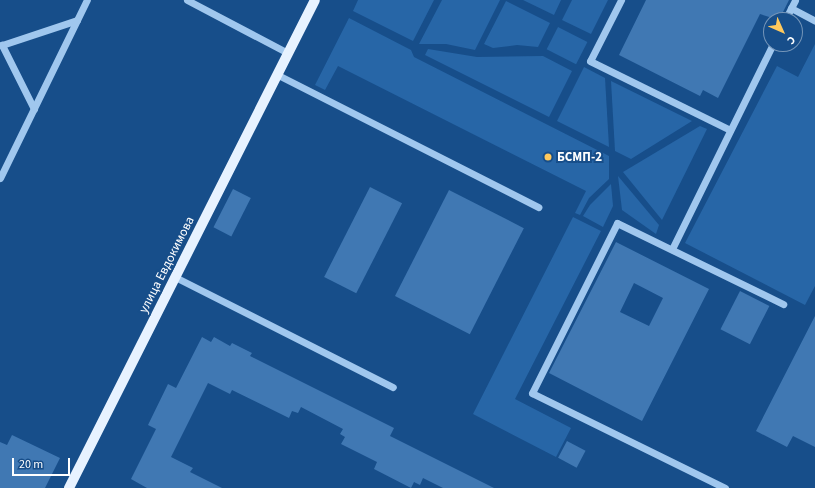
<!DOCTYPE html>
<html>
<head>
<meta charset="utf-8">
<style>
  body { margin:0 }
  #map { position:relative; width:815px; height:488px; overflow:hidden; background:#174e8a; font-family:"Source Sans 3",sans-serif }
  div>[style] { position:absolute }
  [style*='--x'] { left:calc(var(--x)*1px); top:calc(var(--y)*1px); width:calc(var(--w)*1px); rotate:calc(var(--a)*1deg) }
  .green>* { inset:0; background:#2766a7; transform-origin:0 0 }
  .building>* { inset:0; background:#4078b3; transform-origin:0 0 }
  .minor>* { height:7px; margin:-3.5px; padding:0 3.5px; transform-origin:3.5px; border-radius:3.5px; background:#a0c7ee }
  .major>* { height:10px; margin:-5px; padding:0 5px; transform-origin:5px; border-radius:5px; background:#e7f2ff }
  .dots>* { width:11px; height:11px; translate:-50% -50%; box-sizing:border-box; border:2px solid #174e8a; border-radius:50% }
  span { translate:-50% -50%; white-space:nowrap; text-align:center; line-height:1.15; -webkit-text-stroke:4px #174e8a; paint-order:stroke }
  .poi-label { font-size:13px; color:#fff; font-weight:700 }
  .left { translate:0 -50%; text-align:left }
  .street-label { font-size:13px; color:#fff }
  .north { position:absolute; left:763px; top:12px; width:40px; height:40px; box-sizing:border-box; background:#174e8a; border:1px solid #7495b9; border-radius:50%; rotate:135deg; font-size:11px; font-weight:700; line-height:16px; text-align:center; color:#fff }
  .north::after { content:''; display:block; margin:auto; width:14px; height:18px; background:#ffc95d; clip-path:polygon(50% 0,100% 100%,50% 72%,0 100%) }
  .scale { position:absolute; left:12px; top:458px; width:58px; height:18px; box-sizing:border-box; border:2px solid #fff; border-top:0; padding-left:5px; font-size:12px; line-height:14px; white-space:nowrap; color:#fff; -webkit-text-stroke:3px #174e8a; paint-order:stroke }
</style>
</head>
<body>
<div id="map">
  <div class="green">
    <div style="clip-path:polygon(358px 0,434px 0,413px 41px,353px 11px)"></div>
    <div style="clip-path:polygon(442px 0,500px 0,475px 50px,446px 44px,419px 44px)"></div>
    <div style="clip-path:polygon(523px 0,561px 0,554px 15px)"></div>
    <div style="clip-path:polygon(572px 0,608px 0,591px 34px,562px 20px)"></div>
    <div style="clip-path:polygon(506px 1px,550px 23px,538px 47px,517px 45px,493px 48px,484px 44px)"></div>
    <div style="clip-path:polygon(349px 18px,411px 50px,414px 57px,609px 156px,609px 179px,589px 198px,580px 215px,575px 213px,586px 191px,338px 66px,325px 90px,315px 85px)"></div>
    <div style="left:558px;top:27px;width:33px;height:25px;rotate:27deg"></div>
    <div style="clip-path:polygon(815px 44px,815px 286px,805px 305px,685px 243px,777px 66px,798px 77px)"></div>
    <div style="clip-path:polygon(428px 49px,477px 57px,543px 56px,572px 71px,549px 117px,425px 55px)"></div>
    <div style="clip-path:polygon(584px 67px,605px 78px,609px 147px,557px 121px)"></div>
    <div style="clip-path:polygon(611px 81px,692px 121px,631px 159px,615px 151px)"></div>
    <div style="clip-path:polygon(700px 126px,707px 129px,662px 220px,623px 172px)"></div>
    <div style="clip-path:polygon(618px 176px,659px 225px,656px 234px,622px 210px)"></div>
    <div style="clip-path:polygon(611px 184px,613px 206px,603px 227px,583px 216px,590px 205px)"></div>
    <div style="clip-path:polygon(573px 217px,601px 231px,515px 399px,571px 428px,556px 457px,473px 414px)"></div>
  </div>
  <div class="building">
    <div style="clip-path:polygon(646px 0,789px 0,779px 20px,760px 14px,718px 98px,703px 90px,700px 96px,619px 55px)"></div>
    <div style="left:370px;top:187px;width:36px;height:101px;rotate:27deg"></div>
    <div style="left:233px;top:189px;width:20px;height:43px;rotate:27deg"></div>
    <div style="left:449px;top:190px;width:84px;height:119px;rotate:27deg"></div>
    <div style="clip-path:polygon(evenodd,616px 242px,709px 289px,642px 421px,549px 373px,616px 242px,634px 283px,663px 298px,649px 326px,620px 312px,634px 283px)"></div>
    <div style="left:740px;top:291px;width:33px;height:43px;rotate:27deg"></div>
    <div style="clip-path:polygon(815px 316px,815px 447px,793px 436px,787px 447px,756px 431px)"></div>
    <div style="clip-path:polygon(202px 337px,211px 342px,214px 337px,230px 346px,232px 343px,252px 353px,250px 356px,394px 428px,390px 436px,494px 488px,443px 488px,423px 478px,420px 485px,414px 482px,411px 488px,374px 469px,377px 462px,341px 444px,345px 437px,340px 434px,343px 429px,301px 407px,298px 413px,292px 411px,289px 418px,232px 390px,230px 394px,208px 383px,171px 457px,193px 468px,190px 472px,222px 488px,147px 488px,131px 479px,156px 429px,148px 425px,168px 384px,176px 388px)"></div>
    <div style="clip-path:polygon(12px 435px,60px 458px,45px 488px,0 488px,0 442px,7px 445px)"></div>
    <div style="left:567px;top:441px;width:21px;height:19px;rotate:28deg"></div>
  </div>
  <div class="minor">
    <div style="--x:187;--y:0;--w:114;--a:27.7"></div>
    <div style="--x:621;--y:0;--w:68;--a:116.9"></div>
    <div style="--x:590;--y:61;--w:156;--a:26.2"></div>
    <div style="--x:791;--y:8;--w:27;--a:28"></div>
    <div style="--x:785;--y:20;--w:22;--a:-63"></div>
    <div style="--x:278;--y:75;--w:292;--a:26.9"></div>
    <div style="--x:34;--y:109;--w:72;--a:-116.6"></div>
    <div style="--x:2;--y:45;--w:79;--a:-18.4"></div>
    <div style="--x:0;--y:178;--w:198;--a:-64"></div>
    <div style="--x:672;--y:249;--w:229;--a:-63.8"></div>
    <div style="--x:175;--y:277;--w:244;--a:26.8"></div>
    <div style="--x:725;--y:488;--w:215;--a:-153.8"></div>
    <div style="--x:532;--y:393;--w:190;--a:-63.4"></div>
    <div style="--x:617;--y:223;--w:185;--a:26"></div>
  </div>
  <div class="major">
    <div style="--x:69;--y:488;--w:546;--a:-63.25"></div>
  </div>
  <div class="dots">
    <div style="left:548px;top:157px;background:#ffc95d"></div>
  </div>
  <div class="poi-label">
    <span class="left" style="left:557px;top:157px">БСМП-2</span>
  </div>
  <div class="street-label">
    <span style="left:167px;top:265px;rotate:-63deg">улица Евдокимова</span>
  </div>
  <div class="north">С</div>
  <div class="scale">20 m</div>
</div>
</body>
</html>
